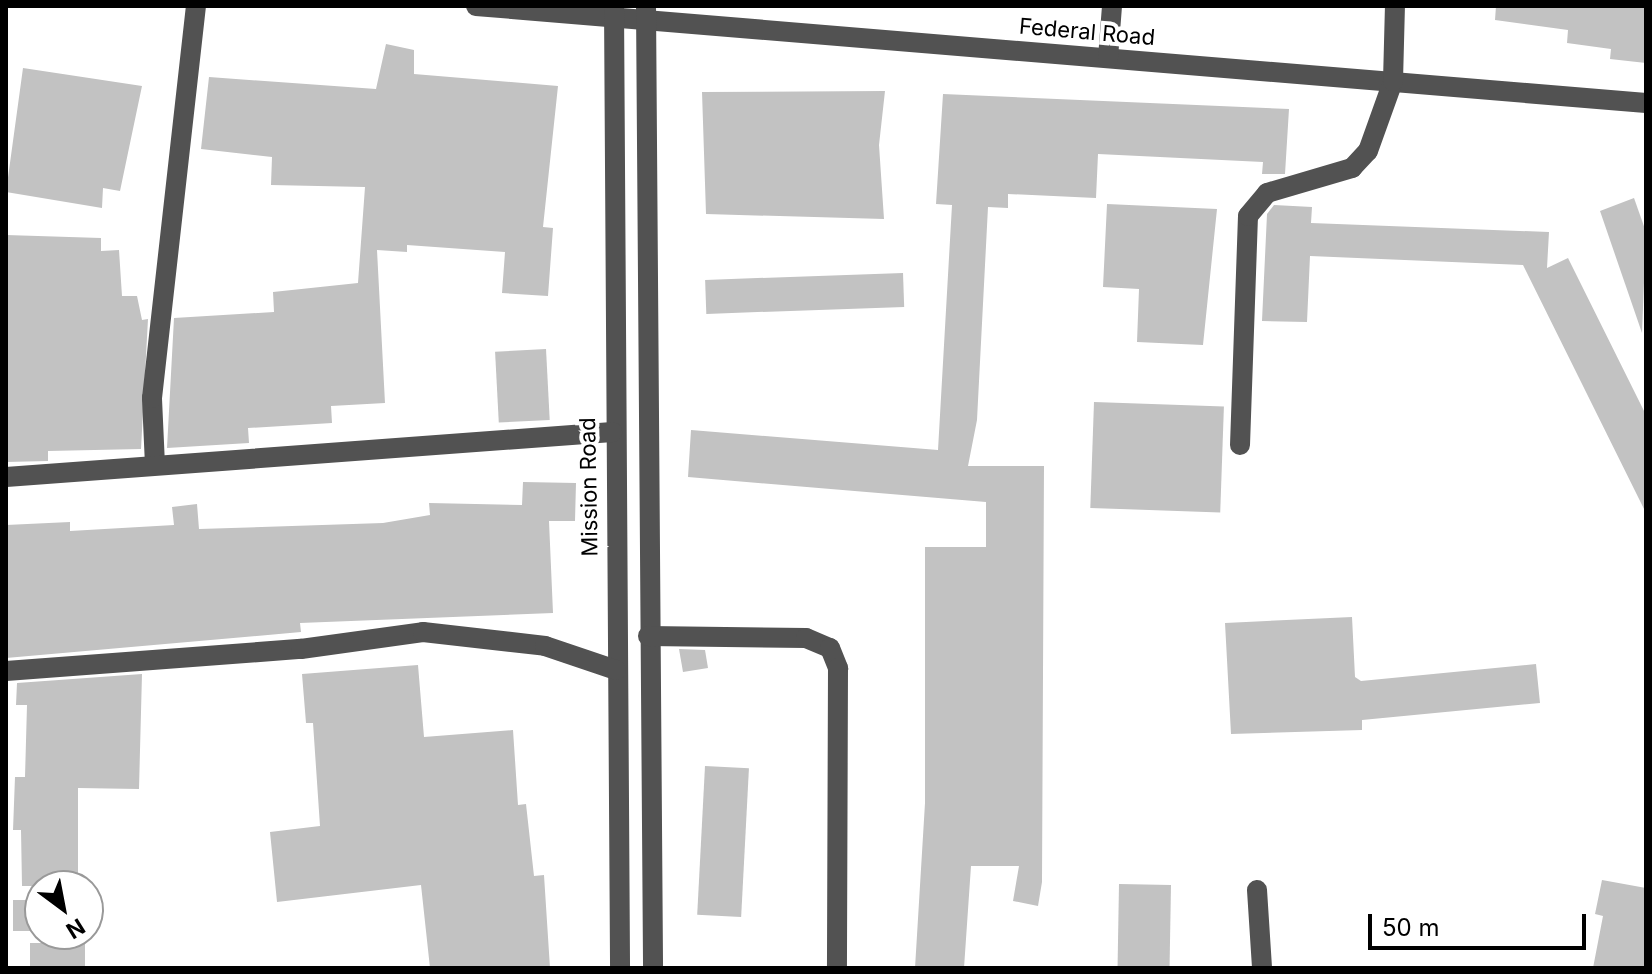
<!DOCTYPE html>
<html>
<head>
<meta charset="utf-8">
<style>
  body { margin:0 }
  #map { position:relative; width:1652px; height:974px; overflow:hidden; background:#fff; font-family:Inter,sans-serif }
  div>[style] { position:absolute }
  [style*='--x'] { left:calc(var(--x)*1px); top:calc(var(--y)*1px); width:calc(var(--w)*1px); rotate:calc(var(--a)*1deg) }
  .building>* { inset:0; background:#c2c2c2; transform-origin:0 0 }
  .minor>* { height:20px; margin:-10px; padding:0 10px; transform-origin:10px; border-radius:10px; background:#525252 }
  span { translate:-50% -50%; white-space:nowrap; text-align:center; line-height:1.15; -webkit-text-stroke:8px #fff; paint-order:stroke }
  .street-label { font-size:22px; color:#000 }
  .frame { position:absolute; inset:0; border:8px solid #000; pointer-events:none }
  .north { position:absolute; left:24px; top:870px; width:80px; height:80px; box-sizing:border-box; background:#fff; border:2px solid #999; border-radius:50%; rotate:148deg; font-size:22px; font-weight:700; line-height:32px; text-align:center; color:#000 }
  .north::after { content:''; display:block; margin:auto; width:28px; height:36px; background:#000; clip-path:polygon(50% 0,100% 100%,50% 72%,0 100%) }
  .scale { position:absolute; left:1368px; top:914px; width:218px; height:36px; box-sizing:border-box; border:4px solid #000; border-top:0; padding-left:10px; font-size:24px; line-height:28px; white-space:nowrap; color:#000; -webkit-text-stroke:6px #fff; paint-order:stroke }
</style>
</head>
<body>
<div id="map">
  <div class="building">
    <div style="clip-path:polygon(1496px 6px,1646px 6px,1646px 63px,1610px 59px,1611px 49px,1567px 43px,1568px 30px,1495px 20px)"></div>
    <div style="clip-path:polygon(386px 44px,414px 50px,414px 74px,558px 86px,543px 227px,553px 228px,548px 296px,502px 293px,505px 252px,407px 245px,407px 252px,377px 250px,385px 403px,331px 406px,332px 423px,248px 428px,249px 443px,167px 448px,174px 318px,274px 312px,273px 292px,358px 283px,365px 187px,271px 185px,272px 157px,201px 149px,209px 77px,376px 89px)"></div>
    <div style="clip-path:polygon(23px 68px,142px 86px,120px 191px,103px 188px,102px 208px,6px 192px)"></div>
    <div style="clip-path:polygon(885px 91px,879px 145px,884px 219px,706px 214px,702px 92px)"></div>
    <div style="clip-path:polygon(943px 94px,1289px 109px,1285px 174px,1262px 174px,1263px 162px,1098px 154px,1096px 198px,1008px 194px,1008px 208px,988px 207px,977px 420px,968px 466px,1044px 466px,1042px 882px,1038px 906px,1013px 901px,1019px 866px,971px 866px,964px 968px,915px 968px,925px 803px,925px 547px,986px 547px,986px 502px,688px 477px,691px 430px,938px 450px,952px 205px,936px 204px)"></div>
    <div style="clip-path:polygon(1634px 198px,1646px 232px,1642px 333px,1600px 211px)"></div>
    <div style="clip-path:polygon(1107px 204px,1217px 209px,1203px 345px,1137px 342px,1139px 289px,1103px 287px)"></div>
    <div style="clip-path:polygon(1274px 205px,1312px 207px,1311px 223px,1549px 232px,1547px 268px,1568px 258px,1646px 415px,1646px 513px,1523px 265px,1310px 256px,1307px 322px,1262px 321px,1267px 214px)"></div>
    <div style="clip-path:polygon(6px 235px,101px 238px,101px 251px,119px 250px,122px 296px,137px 296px,142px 320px,148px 319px,141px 449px,48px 451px,48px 461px,6px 462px)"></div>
    <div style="left:903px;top:273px;width:34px;height:198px;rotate:88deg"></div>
    <div style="left:546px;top:349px;width:71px;height:51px;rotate:87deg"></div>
    <div style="left:1094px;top:402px;width:130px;height:106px;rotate:2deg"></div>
    <div style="clip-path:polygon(523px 482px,576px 483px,575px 521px,549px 521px,553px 613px,300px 623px,301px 632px,6px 658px,6px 525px,70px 522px,70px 531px,174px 525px,172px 507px,197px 504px,199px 529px,383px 523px,430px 515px,429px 503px,522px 505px)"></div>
    <div style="clip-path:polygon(1352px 617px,1355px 677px,1361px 681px,1536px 664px,1540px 703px,1362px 720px,1362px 730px,1231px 734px,1225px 623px)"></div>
    <div style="clip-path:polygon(679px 649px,705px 650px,708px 668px,683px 672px)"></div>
    <div style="clip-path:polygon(418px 665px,424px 737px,513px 730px,518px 805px,526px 804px,534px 876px,544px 875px,550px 968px,430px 968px,421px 885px,277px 902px,270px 832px,320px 826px,313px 723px,306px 723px,302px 674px)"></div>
    <div style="clip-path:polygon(142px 674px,139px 789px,78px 788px,78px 886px,22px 886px,21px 830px,13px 830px,15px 777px,25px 777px,27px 705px,16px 705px,17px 683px)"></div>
    <div style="left:705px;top:766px;width:44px;height:149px;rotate:3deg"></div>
    <div style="clip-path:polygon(1602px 880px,1646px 888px,1646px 968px,1593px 968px,1603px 916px,1595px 914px)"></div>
    <div style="left:1119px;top:884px;width:52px;height:84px;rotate:1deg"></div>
    <div style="left:13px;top:900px;width:27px;height:31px"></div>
    <div style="left:85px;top:943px;width:25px;height:55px;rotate:90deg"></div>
  </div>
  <div class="minor">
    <div style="--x:476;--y:6;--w:1174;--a:4.74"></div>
    <div style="--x:614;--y:6;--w:962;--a:89.64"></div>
    <div style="--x:646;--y:6;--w:962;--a:89.58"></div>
    <div style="--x:1108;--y:58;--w:52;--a:-85.6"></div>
    <div style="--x:1240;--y:445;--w:229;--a:-88"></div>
    <div style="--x:1248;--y:216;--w:30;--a:-50"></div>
    <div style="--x:1267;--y:193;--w:89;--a:-16.4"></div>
    <div style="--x:1352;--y:168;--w:23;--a:-47"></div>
    <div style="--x:1368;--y:151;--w:74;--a:-70.3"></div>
    <div style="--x:1393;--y:81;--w:75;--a:-88.5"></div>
    <div style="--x:155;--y:465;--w:67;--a:-92.6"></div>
    <div style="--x:152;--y:398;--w:394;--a:-83.6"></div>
    <div style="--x:6;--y:477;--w:608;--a:-4.25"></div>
    <div style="--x:648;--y:636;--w:158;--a:0.7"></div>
    <div style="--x:806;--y:638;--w:26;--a:23"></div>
    <div style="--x:830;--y:648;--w:22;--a:68"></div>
    <div style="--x:838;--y:668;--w:300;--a:90.2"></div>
    <div style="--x:6;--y:671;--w:296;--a:-4.3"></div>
    <div style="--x:301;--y:649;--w:123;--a:-7.9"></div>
    <div style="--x:423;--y:632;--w:123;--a:6.5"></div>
    <div style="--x:545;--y:646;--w:75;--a:18.7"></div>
    <div style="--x:1257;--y:890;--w:78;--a:86.3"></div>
  </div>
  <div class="street-label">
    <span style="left:1087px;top:32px;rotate:5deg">Federal Road</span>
    <span style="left:589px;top:487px;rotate:-91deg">Mission Road</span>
  </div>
  <div class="frame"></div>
  <div class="north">N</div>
  <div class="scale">50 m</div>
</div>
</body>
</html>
